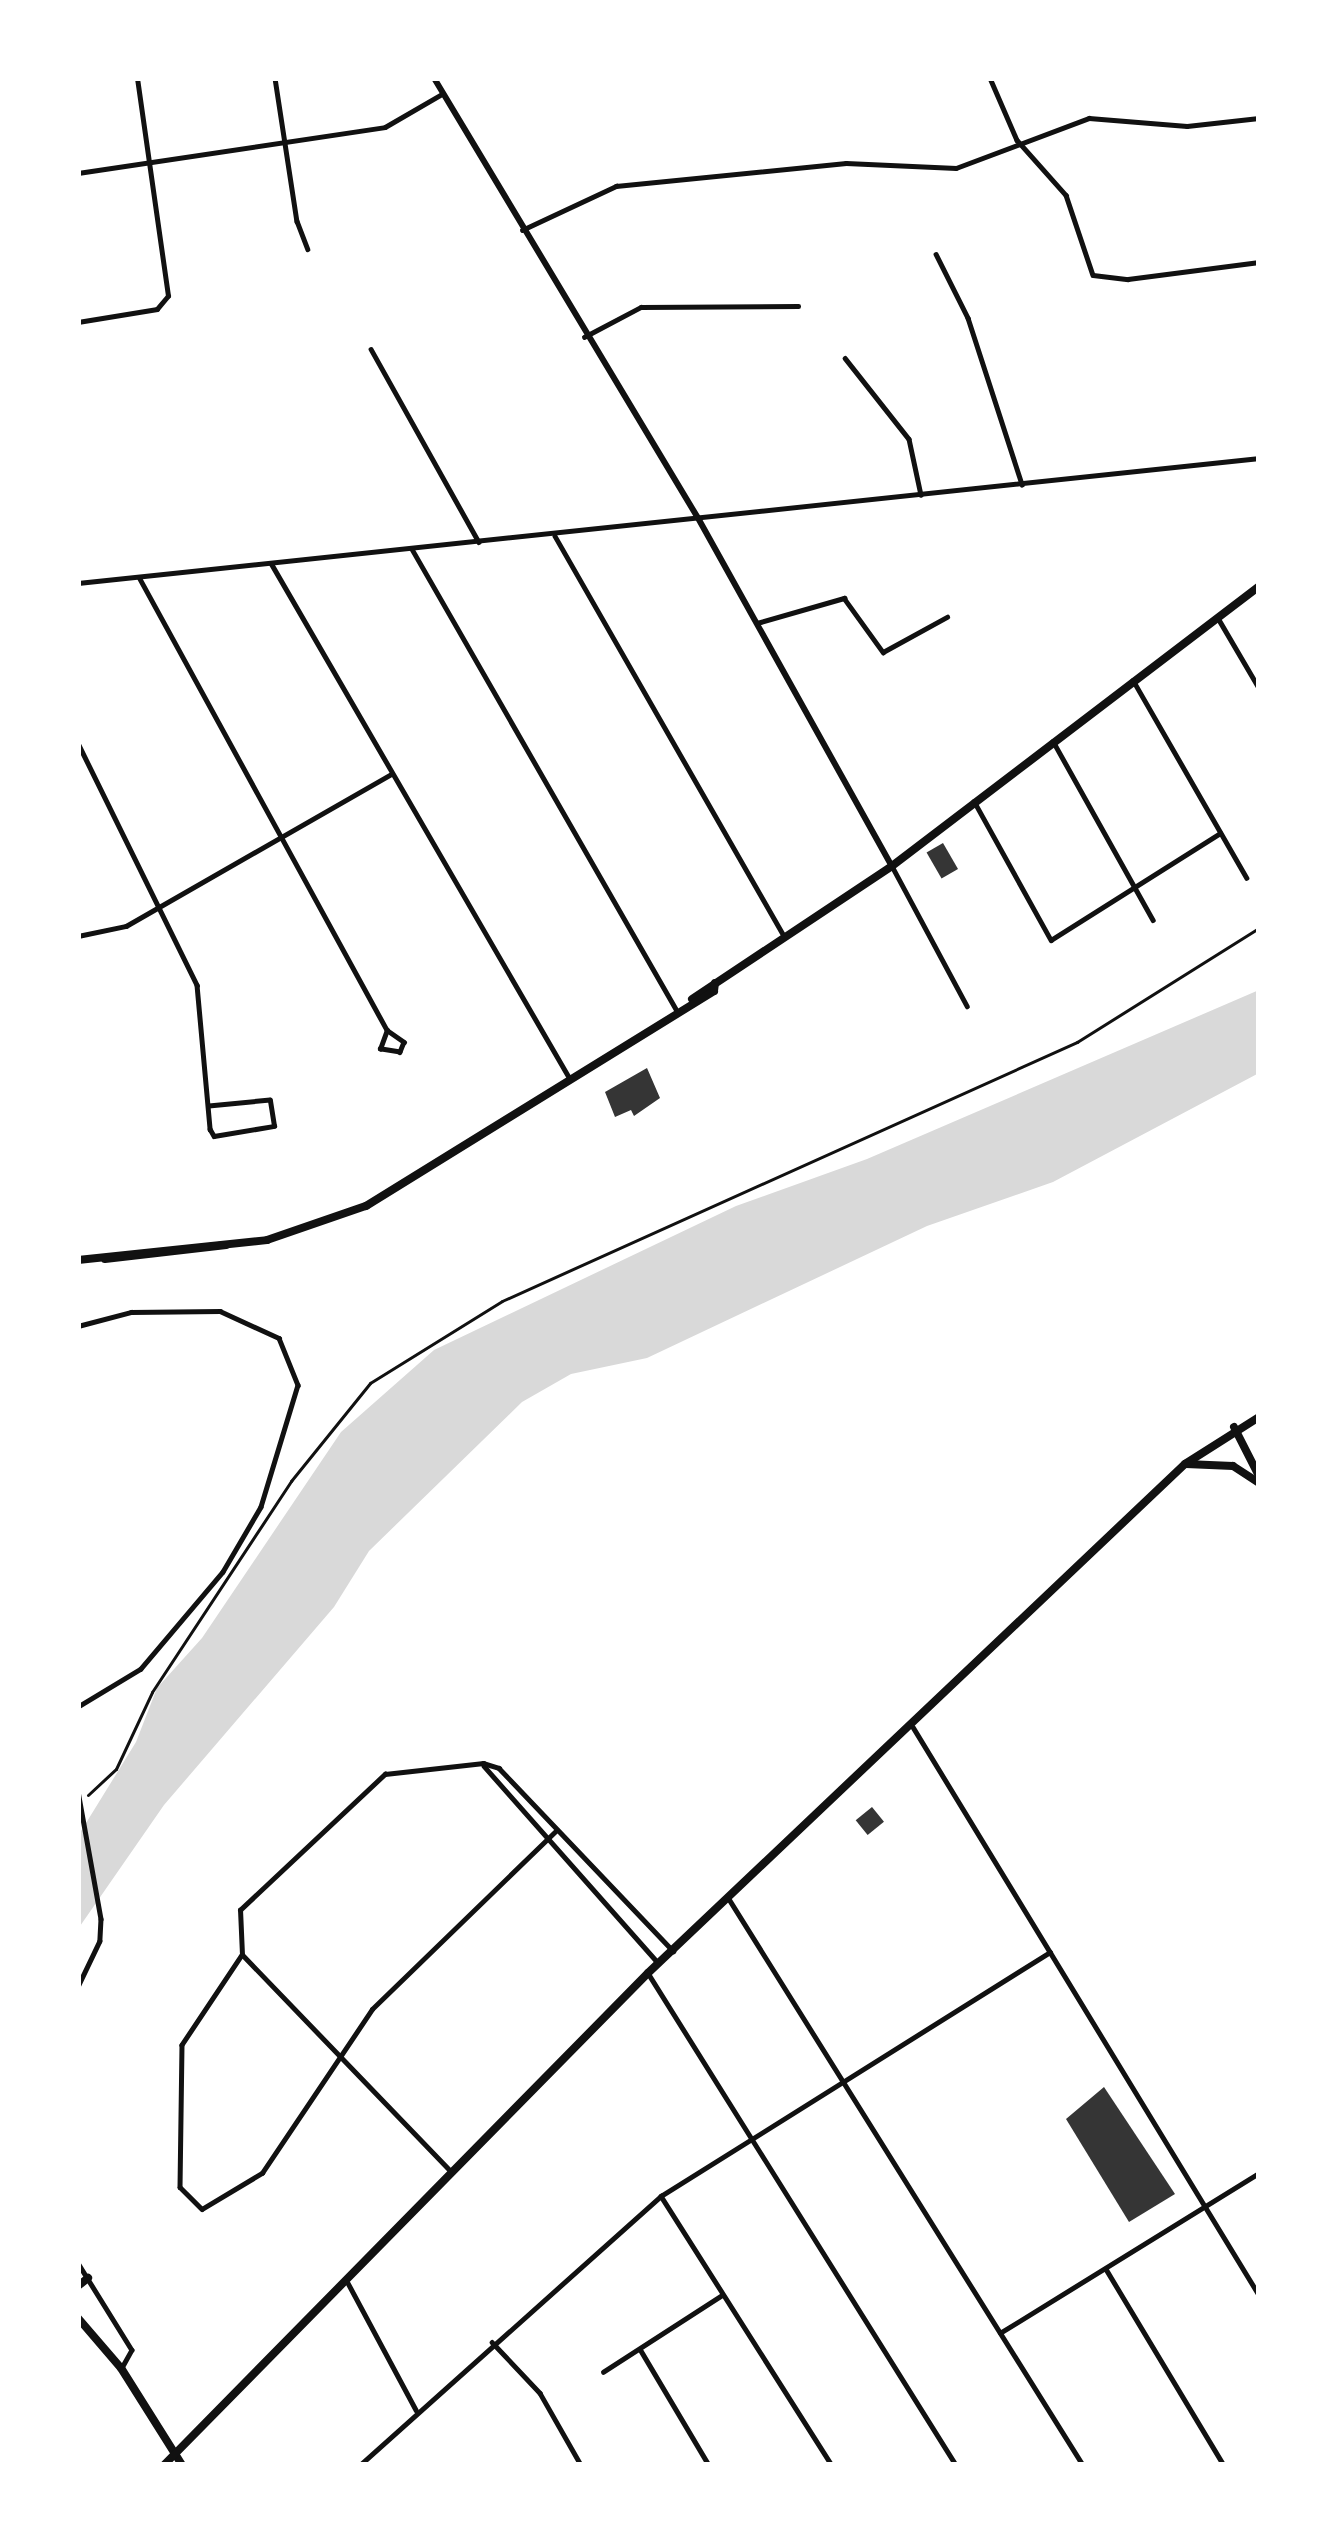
<!DOCTYPE html>
<html>
<head>
<meta charset="utf-8">
<style>
  body { margin:0 }
  #map { position:relative; width:1337px; height:2543px; overflow:hidden; background:#fff; font-family:Signika,sans-serif }
  div>[style] { position:absolute }
  [style*='--x'] { left:calc(var(--x)*1px); top:calc(var(--y)*1px); width:calc(var(--w)*1px); rotate:calc(var(--a)*1deg) }
  .water>* { inset:0; background:#d9d9d9 }
  .building>* { inset:0; background:#353535; transform-origin:0 0 }
  .path>* { height:3px; margin:-1.5px; padding:0 1.5px; transform-origin:1.5px; border-radius:1.5px; background:#111 }
  .minor>* { height:4.5px; margin:-2.25px; padding:0 2.25px; transform-origin:2.25px; border-radius:2.25px; background:#111 }
  .tertiary>* { height:6px; margin:-3px; padding:0 3px; transform-origin:3px; border-radius:3px; background:#111 }
  .secondary>* { height:8px; margin:-4px; padding:0 4px; transform-origin:4px; border-radius:4px; background:#111 }
  span { translate:-50% -50%; white-space:nowrap; text-align:center; line-height:1.15; -webkit-text-stroke:9px #fff; paint-order:stroke }
  .frame { position:absolute; inset:0; border:81px solid #fff; pointer-events:none }
</style>
</head>
<body>
<div id="map">
  <div class="water">
    <div style="clip-path:polygon(1259px 990px,1259px 1073px,1053px 1182px,927px 1226px,647px 1358px,571px 1374px,522px 1402px,369px 1551px,334px 1607px,164px 1805px,78px 1929px,78px 1836px,136px 1742px,157px 1688px,202px 1638px,341px 1432px,434px 1350px,736px 1206px,867px 1159px)"></div>
  </div>
  <div class="building">
    <div style="left:943px;top:843px;width:30px;height:19px;rotate:60deg"></div>
    <div style="clip-path:polygon(647px 1068px,660px 1098px,634px 1116px,631px 1110px,615px 1117px,605px 1092px)"></div>
    <div style="left:872px;top:1807px;width:19px;height:21px;rotate:51deg"></div>
    <div style="clip-path:polygon(1104px 2087px,1175px 2194px,1129px 2222px,1066px 2119px)"></div>
  </div>
  <div class="path">
    <div style="--x:88;--y:1795;--w:38;--a:-43"></div>
    <div style="--x:116;--y:1769;--w:85;--a:-64.9"></div>
    <div style="--x:152;--y:1692;--w:253;--a:-56.6"></div>
    <div style="--x:291;--y:1481;--w:126;--a:-51.1"></div>
    <div style="--x:370;--y:1383;--w:155;--a:-31.8"></div>
    <div style="--x:502;--y:1301;--w:631;--a:-24.25"></div>
    <div style="--x:1077;--y:1042;--w:215;--a:-32.1"></div>
  </div>
  <div class="minor">
    <div style="--x:275;--y:78;--w:145;--a:81.3"></div>
    <div style="--x:297;--y:221;--w:30;--a:69"></div>
    <div style="--x:990;--y:78;--w:68;--a:66.5"></div>
    <div style="--x:1017;--y:140;--w:74;--a:48.3"></div>
    <div style="--x:1066;--y:195;--w:84;--a:71.4"></div>
    <div style="--x:1093;--y:275;--w:35;--a:7"></div>
    <div style="--x:1128;--y:279;--w:132;--a:-7.4"></div>
    <div style="--x:78;--y:173;--w:310;--a:-8.5"></div>
    <div style="--x:385;--y:127;--w:66;--a:-30.1"></div>
    <div style="--x:522;--y:230;--w:104;--a:-25.1"></div>
    <div style="--x:616;--y:186;--w:231;--a:-5.7"></div>
    <div style="--x:846;--y:163;--w:110;--a:2.6"></div>
    <div style="--x:956;--y:168;--w:142;--a:-20.6"></div>
    <div style="--x:1089;--y:118;--w:98;--a:4.7"></div>
    <div style="--x:1187;--y:126;--w:72;--a:-6.3"></div>
    <div style="--x:936;--y:254;--w:72;--a:63.4"></div>
    <div style="--x:968;--y:318;--w:175;--a:72"></div>
    <div style="--x:78;--y:322;--w:80;--a:-9.3"></div>
    <div style="--x:157;--y:309;--w:17;--a:-50"></div>
    <div style="--x:168;--y:296;--w:220;--a:-98.1"></div>
    <div style="--x:584;--y:337;--w:64;--a:-27.8"></div>
    <div style="--x:641;--y:307;--w:157;--a:-0.4"></div>
    <div style="--x:371;--y:349;--w:221;--a:60.8"></div>
    <div style="--x:845;--y:358;--w:103;--a:51.7"></div>
    <div style="--x:909;--y:439;--w:57;--a:77.9"></div>
    <div style="--x:555;--y:536;--w:462;--a:60.2"></div>
    <div style="--x:412;--y:549;--w:530;--a:60.15"></div>
    <div style="--x:271;--y:563;--w:594;--a:59.9"></div>
    <div style="--x:139;--y:577;--w:516;--a:61.3"></div>
    <div style="--x:387;--y:1030;--w:21;--a:35"></div>
    <div style="--x:404;--y:1042;--w:11;--a:112"></div>
    <div style="--x:400;--y:1052;--w:20;--a:-171"></div>
    <div style="--x:380;--y:1049;--w:20;--a:-70"></div>
    <div style="--x:78;--y:583;--w:1188;--a:-6.04"></div>
    <div style="--x:1218;--y:618;--w:81;--a:59.6"></div>
    <div style="--x:757;--y:623;--w:91;--a:-16"></div>
    <div style="--x:844;--y:598;--w:67;--a:54.2"></div>
    <div style="--x:883;--y:652;--w:73;--a:-28.7"></div>
    <div style="--x:1133;--y:680;--w:228;--a:60.1"></div>
    <div style="--x:1053;--y:741;--w:205;--a:60.8"></div>
    <div style="--x:78;--y:743;--w:270;--a:63.8"></div>
    <div style="--x:197;--y:985;--w:145;--a:84.8"></div>
    <div style="--x:210;--y:1129;--w:8;--a:60"></div>
    <div style="--x:214;--y:1136;--w:61;--a:-9.5"></div>
    <div style="--x:274;--y:1126;--w:26;--a:-99"></div>
    <div style="--x:270;--y:1100;--w:61;--a:174.4"></div>
    <div style="--x:974;--y:801;--w:159;--a:61"></div>
    <div style="--x:1051;--y:940;--w:200;--a:-32.3"></div>
    <div style="--x:892;--y:866;--w:159;--a:61.8"></div>
    <div style="--x:78;--y:936;--w:49;--a:-11.8"></div>
    <div style="--x:126;--y:926;--w:304;--a:-29.8"></div>
    <div style="--x:78;--y:1326;--w:55;--a:-14.8"></div>
    <div style="--x:131;--y:1312;--w:89;--a:-0.6"></div>
    <div style="--x:220;--y:1311;--w:65;--a:24.6"></div>
    <div style="--x:279;--y:1338;--w:51;--a:68"></div>
    <div style="--x:298;--y:1385;--w:127;--a:106.9"></div>
    <div style="--x:261;--y:1507;--w:75;--a:120.3"></div>
    <div style="--x:223;--y:1572;--w:127;--a:130.2"></div>
    <div style="--x:141;--y:1669;--w:74;--a:148.9"></div>
    <div style="--x:913;--y:1727;--w:665;--a:58.65"></div>
    <div style="--x:484;--y:1766;--w:263;--a:48.5"></div>
    <div style="--x:78;--y:1791;--w:130;--a:79.8"></div>
    <div style="--x:101;--y:1919;--w:22;--a:93"></div>
    <div style="--x:100;--y:1941;--w:51;--a:115.6"></div>
    <div style="--x:729;--y:1899;--w:668;--a:57.98"></div>
    <div style="--x:242;--y:1955;--w:108;--a:123.7"></div>
    <div style="--x:182;--y:2045;--w:142;--a:90.8"></div>
    <div style="--x:180;--y:2187;--w:31;--a:45"></div>
    <div style="--x:202;--y:2209;--w:70;--a:-31"></div>
    <div style="--x:262;--y:2173;--w:197;--a:-56.1"></div>
    <div style="--x:372;--y:2009;--w:257;--a:-44.1"></div>
    <div style="--x:648;--y:1973;--w:580;--a:57.95"></div>
    <div style="--x:449;--y:2170;--w:298;--a:-133.9"></div>
    <div style="--x:242;--y:1955;--w:45;--a:-92.5"></div>
    <div style="--x:240;--y:1910;--w:199;--a:-43.2"></div>
    <div style="--x:385;--y:1774;--w:99;--a:-6.4"></div>
    <div style="--x:483;--y:1763;--w:17;--a:17"></div>
    <div style="--x:499;--y:1768;--w:253;--a:46.4"></div>
    <div style="--x:661;--y:2196;--w:319;--a:57.6"></div>
    <div style="--x:78;--y:2263;--w:102;--a:58.2"></div>
    <div style="--x:132;--y:2350;--w:18;--a:119"></div>
    <div style="--x:1106;--y:2269;--w:229;--a:59"></div>
    <div style="--x:348;--y:2283;--w:144;--a:61.8"></div>
    <div style="--x:1000;--y:2333;--w:304;--a:-31.7"></div>
    <div style="--x:492;--y:2342;--w:70;--a:46.7"></div>
    <div style="--x:540;--y:2393;--w:83;--a:60.3"></div>
    <div style="--x:640;--y:2349;--w:135;--a:59.3"></div>
    <div style="--x:603;--y:2372;--w:142;--a:-32.9"></div>
    <div style="--x:360;--y:2465;--w:404;--a:-41.8"></div>
    <div style="--x:661;--y:2196;--w:459;--a:-32.1"></div>
  </div>
  <div class="tertiary">
    <div style="--x:434;--y:78;--w:513;--a:59.04"></div>
    <div style="--x:698;--y:518;--w:398;--a:60.9"></div>
  </div>
  <div class="secondary">
    <div style="--x:692;--y:999;--w:240;--a:-33.6"></div>
    <div style="--x:892;--y:866;--w:462;--a:-37.3"></div>
    <div style="--x:105;--y:1259;--w:122;--a:-6.6"></div>
    <div style="--x:78;--y:1260;--w:190;--a:-6"></div>
    <div style="--x:267;--y:1240;--w:105;--a:-19"></div>
    <div style="--x:366;--y:1206;--w:409;--a:-31.7"></div>
    <div style="--x:714;--y:991;--w:8;--a:-83"></div>
    <div style="--x:1234;--y:1427;--w:55;--a:63"></div>
    <div style="--x:1186;--y:1464;--w:47;--a:2.4"></div>
    <div style="--x:1233;--y:1466;--w:31;--a:33"></div>
    <div style="--x:78;--y:2286;--w:13;--a:-39"></div>
    <div style="--x:78;--y:2318;--w:66;--a:49.3"></div>
    <div style="--x:121;--y:2368;--w:115;--a:57.8"></div>
    <div style="--x:164;--y:2465;--w:690;--a:-45.47"></div>
    <div style="--x:648;--y:1973;--w:740;--a:-43.47"></div>
    <div style="--x:1185;--y:1464;--w:88;--a:-32.4"></div>
  </div>
  <div class="frame"></div>
</div>
</body>
</html>
